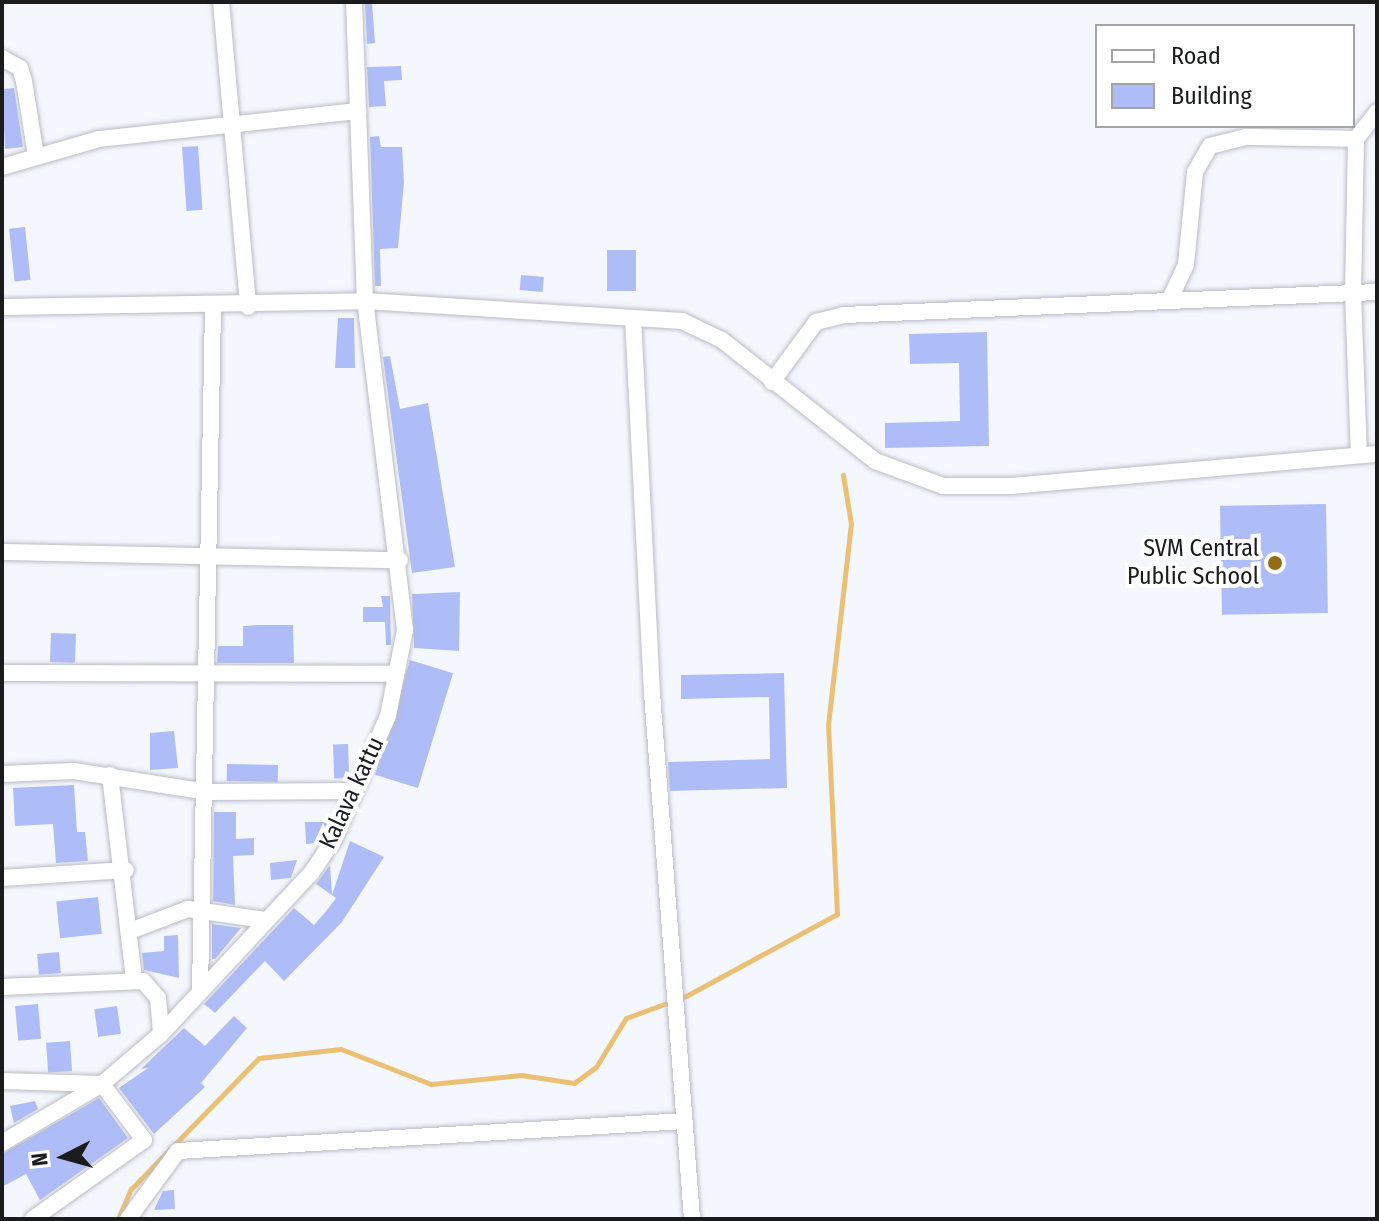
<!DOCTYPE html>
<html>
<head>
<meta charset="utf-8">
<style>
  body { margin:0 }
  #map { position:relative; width:1379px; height:1221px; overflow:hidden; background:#f5f7ff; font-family:"Fira Sans Condensed",sans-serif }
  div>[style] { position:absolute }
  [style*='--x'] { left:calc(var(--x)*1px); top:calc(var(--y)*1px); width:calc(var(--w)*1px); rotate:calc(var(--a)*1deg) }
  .stream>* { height:5px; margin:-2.5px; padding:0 2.5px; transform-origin:2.5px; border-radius:2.5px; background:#ebc074 }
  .building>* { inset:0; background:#aebdf8; transform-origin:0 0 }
  .roads { filter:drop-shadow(0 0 2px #b9bcc3) drop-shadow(0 0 2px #b9bcc3) }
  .street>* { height:16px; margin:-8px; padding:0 8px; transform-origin:8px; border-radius:8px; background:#fff }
  .dots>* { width:22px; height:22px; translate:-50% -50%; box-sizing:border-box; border:4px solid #fff; border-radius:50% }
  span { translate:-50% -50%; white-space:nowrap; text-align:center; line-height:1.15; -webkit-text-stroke:8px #fff; paint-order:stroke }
  .poi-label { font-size:24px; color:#1a1b1d }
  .right { translate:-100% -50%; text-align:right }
  .street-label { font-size:24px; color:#1a1b1d }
  .frame { position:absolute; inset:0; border:4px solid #1a1b1d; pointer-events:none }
  .legend { position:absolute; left:1095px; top:24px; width:260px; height:104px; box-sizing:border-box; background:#fff; border:2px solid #a3a4a5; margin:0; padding:10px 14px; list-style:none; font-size:24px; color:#1a1b1d }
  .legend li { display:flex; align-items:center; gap:16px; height:40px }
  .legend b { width:40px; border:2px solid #a3a4a5 }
  .north { position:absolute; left:24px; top:1117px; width:80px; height:80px; -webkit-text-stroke:6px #fff; paint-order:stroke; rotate:264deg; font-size:22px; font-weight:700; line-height:32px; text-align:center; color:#1a1b1d }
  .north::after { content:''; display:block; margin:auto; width:28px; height:36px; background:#1a1b1d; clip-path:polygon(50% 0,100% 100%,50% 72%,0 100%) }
</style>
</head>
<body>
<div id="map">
  <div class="stream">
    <div style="--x:118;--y:1219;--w:33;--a:-67"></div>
    <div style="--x:131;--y:1189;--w:183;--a:-45.7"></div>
    <div style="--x:259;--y:1058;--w:82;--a:-6.3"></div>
    <div style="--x:341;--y:1049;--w:97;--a:21.3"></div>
    <div style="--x:431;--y:1084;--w:90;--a:-5.7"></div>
    <div style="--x:521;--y:1075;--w:54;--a:8.6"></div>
    <div style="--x:574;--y:1083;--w:27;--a:-36"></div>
    <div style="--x:596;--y:1067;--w:57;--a:-58.5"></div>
    <div style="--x:626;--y:1018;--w:64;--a:-20.1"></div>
    <div style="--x:686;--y:996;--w:172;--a:-28.5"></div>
    <div style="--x:837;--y:914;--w:189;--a:-92.7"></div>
    <div style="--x:828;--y:725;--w:202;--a:-83.5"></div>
    <div style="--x:851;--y:524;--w:50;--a:-99.3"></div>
  </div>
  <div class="building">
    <div style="clip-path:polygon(365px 2px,372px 2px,375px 43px,367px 44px)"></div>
    <div style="clip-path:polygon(401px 66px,402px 80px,384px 81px,386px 106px,369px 107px,367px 67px)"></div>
    <div style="clip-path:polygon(14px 88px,23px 147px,5px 149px,2px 89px)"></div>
    <div style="clip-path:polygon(379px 136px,381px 147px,402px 147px,404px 182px,398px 248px,380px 249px,381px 286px,375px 286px,370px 137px)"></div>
    <div style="left:198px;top:146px;width:64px;height:16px;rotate:86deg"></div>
    <div style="left:25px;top:227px;width:53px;height:16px;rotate:84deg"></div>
    <div style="left:607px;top:250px;width:29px;height:41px"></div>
    <div style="left:521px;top:275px;width:23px;height:15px;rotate:5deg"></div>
    <div style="clip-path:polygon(338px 318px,354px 318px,355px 368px,335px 368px)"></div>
    <div style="clip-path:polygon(987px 332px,989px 446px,885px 448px,885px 423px,960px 421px,959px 363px,910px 364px,909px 334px)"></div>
    <div style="clip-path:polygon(390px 356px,400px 409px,428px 403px,455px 567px,412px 573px,383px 357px)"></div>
    <div style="left:1326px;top:504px;width:109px;height:106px;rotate:89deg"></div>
    <div style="clip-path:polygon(460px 592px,459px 651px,414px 648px,412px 594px)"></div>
    <div style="clip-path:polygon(381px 596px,390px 596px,391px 645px,386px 645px,385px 622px,363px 622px,363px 607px,383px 607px)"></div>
    <div style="clip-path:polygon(258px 625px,293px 625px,294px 663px,217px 663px,218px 646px,243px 646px,243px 626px)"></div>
    <div style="left:51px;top:633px;width:25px;height:29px;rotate:2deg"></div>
    <div style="left:410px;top:660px;width:45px;height:120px;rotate:17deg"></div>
    <div style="clip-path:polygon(784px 673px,787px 788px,670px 791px,668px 762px,770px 759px,769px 697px,681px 699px,681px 675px)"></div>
    <div style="clip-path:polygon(174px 731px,178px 768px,150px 770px,150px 733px)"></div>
    <div style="left:348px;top:744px;width:34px;height:15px;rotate:88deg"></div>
    <div style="left:227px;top:764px;width:51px;height:17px;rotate:1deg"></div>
    <div style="clip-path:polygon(74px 785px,77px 832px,85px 832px,88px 861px,56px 863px,53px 824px,15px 826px,13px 788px)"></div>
    <div style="clip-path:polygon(214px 812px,236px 812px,236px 839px,254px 838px,254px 855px,233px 856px,235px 905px,213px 901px)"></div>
    <div style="clip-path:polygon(305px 822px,328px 822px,318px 843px,306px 844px)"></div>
    <div style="clip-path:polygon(350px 841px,384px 857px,342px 922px,284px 981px,265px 961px,215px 1013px,204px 1004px,294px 908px,314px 925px,327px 910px,336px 898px,316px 884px,330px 865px,332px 895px)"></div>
    <div style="clip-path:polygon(297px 860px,291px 878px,271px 880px,270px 863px)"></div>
    <div style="left:98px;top:897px;width:37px;height:42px;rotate:84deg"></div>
    <div style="clip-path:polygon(212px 924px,241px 928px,215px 959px,212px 959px)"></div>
    <div style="clip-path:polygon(178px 935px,179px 978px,144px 970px,142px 953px,164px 951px,164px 936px)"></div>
    <div style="left:59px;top:952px;width:21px;height:22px;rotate:85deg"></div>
    <div style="left:38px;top:1004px;width:35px;height:23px;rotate:85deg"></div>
    <div style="left:117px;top:1006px;width:28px;height:23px;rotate:82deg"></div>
    <div style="clip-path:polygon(234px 1016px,247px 1028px,201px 1083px,205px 1087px,154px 1134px,119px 1088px,148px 1068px,141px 1069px,184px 1028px,205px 1046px)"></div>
    <div style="left:70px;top:1041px;width:30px;height:24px;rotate:86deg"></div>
    <div style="clip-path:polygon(99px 1098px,128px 1138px,40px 1200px,26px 1174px,2px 1187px,2px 1154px)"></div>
    <div style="clip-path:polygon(35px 1101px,38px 1109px,14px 1123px,10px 1106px)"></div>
    <div style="clip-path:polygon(174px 1190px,175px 1209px,154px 1210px,163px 1191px)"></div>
  </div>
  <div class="roads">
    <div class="street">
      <div style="--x:221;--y:2;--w:306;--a:84.9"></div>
      <div style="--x:2;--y:58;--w:21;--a:29"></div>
      <div style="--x:20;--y:68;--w:14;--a:73"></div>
      <div style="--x:24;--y:81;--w:76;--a:80.9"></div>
      <div style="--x:1356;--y:139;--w:34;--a:-52"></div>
      <div style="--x:2;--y:167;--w:101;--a:-16.1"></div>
      <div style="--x:99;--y:139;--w:261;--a:-6.2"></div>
      <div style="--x:1170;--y:299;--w:38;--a:-65"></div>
      <div style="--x:1186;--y:264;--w:92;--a:-84.4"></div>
      <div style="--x:1195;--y:172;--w:30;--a:-60"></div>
      <div style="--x:1210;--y:146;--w:37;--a:-14"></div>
      <div style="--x:1246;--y:137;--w:110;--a:1"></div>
      <div style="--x:1356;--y:139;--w:154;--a:91.1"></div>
      <div style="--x:1353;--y:293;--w:162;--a:87.9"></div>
      <div style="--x:2;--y:307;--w:363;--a:-0.9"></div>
      <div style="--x:365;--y:301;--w:318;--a:3.6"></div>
      <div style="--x:682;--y:321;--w:44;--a:25.4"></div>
      <div style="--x:722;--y:340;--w:195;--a:38.3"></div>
      <div style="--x:875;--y:461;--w:72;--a:20.2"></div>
      <div style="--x:943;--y:486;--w:68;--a:0"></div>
      <div style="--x:1011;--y:486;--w:367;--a:-5"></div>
      <div style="--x:633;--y:318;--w:375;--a:87.1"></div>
      <div style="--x:652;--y:693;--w:528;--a:85.65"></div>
      <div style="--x:772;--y:382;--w:74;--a:-53.7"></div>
      <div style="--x:816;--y:322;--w:29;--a:-14"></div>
      <div style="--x:844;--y:315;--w:533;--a:-2.47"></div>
      <div style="--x:2;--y:552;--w:398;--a:1.2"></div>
      <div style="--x:2;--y:673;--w:394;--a:0.1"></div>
      <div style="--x:2;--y:774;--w:72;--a:-2.4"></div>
      <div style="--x:74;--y:771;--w:136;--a:8.9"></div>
      <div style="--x:208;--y:792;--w:147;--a:-0.4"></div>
      <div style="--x:110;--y:775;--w:204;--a:83.3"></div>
      <div style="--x:2;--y:878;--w:124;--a:-3.7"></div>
      <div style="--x:130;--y:931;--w:62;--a:-20.8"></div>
      <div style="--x:188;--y:909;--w:78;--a:8.1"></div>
      <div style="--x:2;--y:987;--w:141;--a:-2.4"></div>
      <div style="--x:143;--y:981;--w:23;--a:49"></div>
      <div style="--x:158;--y:998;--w:36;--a:85"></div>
      <div style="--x:200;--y:991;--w:683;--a:-88.91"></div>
      <div style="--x:2;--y:1081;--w:100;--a:1.7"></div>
      <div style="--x:102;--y:1084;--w:70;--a:53.1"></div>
      <div style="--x:144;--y:1140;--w:136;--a:144.6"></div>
      <div style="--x:2;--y:1143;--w:116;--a:-30.5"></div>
      <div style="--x:102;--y:1084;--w:77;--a:-40.3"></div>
      <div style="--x:161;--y:1034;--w:221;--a:-47"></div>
      <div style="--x:312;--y:872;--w:40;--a:-56"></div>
      <div style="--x:334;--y:839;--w:134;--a:-66.3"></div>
      <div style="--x:388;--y:716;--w:88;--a:-78.8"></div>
      <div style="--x:405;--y:630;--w:331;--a:-96.9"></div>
      <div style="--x:365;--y:301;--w:299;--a:-92.1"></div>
      <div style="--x:128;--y:1219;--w:84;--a:-53.7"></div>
      <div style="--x:178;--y:1151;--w:507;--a:-3.39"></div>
    </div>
  </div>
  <div class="dots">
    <div style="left:1275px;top:563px;background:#946c16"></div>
  </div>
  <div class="poi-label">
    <span class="right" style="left:1259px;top:563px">SVM Central<br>Public School</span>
  </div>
  <div class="street-label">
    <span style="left:352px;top:793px;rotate:-65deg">Kalava kattu</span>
  </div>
  <div class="frame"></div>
  <ul class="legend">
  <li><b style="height:10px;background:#fff"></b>Road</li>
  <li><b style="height:22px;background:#aebdf8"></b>Building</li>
  </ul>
  <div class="north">N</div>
</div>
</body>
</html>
